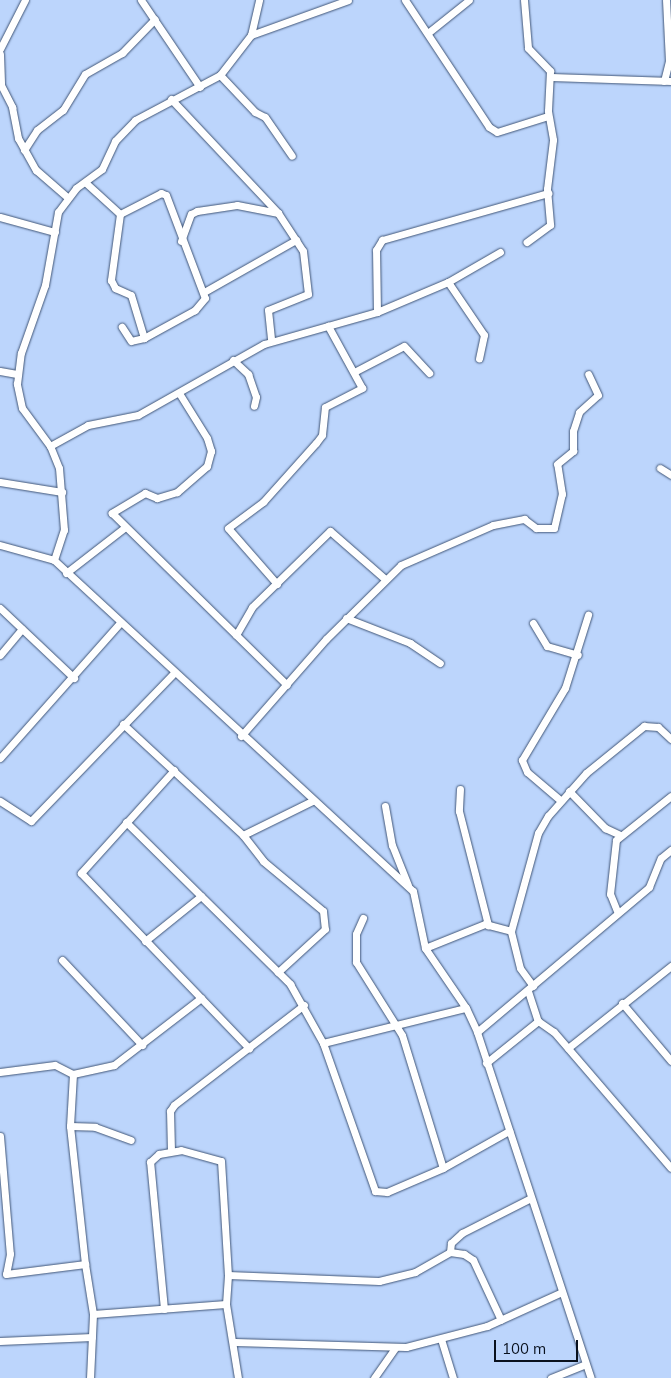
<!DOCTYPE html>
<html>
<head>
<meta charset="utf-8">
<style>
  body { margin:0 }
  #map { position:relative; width:671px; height:1378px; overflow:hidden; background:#bcd5fc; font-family:Mulish,sans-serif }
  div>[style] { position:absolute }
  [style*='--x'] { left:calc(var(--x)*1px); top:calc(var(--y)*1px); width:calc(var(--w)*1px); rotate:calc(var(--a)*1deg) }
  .roads { filter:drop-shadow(0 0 1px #415677) drop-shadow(0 0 1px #415677) }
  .minor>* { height:7px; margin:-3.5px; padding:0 3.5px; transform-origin:3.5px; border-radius:3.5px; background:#fff }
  span { translate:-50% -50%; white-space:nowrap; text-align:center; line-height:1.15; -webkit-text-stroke:4px #bcd5fc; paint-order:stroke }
  .scale { position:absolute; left:494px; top:1340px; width:84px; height:22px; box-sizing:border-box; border:2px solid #09111e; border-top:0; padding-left:6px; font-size:15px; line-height:18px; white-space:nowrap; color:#09111e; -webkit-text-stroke:4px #bcd5fc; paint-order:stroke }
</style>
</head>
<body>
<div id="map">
  <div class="roads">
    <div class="minor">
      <div style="--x:141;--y:0;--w:105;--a:55.9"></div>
      <div style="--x:405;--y:0;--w:152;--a:56.5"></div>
      <div style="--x:489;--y:127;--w:9;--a:32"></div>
      <div style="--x:497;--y:132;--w:53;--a:-17.4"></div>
      <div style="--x:524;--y:0;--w:48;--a:85.2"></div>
      <div style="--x:528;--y:48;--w:32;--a:46"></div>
      <div style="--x:550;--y:71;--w:40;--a:92.9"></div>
      <div style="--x:548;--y:111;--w:29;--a:80"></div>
      <div style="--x:553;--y:140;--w:49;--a:97"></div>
      <div style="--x:547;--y:189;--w:36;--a:85"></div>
      <div style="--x:550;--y:225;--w:29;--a:144"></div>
      <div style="--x:429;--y:32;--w:51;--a:-38.7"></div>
      <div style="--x:251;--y:35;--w:103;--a:-19.8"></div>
      <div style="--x:0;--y:49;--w:55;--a:-63"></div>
      <div style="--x:0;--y:54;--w:31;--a:88"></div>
      <div style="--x:1;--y:85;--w:25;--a:63"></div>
      <div style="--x:12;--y:107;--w:32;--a:79"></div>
      <div style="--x:18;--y:138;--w:37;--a:61"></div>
      <div style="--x:36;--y:170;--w:41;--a:41.1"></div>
      <div style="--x:220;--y:75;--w:51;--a:46.6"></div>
      <div style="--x:255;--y:112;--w:11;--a:27"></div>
      <div style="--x:265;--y:117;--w:47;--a:55.3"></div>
      <div style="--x:551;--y:77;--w:120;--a:1.9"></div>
      <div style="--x:664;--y:81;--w:21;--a:-76"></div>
      <div style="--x:669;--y:61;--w:61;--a:-92.8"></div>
      <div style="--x:171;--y:99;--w:156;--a:46.8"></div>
      <div style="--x:278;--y:213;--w:45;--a:56.7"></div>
      <div style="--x:303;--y:251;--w:43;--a:83.4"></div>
      <div style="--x:308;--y:294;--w:43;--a:158.2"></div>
      <div style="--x:268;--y:310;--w:31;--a:84"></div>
      <div style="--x:24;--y:150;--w:24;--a:-57"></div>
      <div style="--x:37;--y:130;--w:33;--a:-38"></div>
      <div style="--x:63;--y:110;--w:42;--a:-58.6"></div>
      <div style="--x:85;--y:74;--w:43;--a:-29.6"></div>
      <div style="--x:122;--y:53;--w:47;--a:-45.9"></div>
      <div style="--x:86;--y:183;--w:46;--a:42.4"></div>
      <div style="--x:120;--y:214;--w:46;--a:-27.1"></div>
      <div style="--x:161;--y:193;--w:5;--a:22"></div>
      <div style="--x:166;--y:195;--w:110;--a:69.3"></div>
      <div style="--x:205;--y:298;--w:16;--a:130"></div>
      <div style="--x:195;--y:310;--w:58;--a:151.2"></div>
      <div style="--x:144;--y:338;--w:13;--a:167"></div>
      <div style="--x:131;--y:341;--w:17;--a:-123"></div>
      <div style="--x:120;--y:214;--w:67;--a:97.8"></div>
      <div style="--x:111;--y:280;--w:9;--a:63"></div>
      <div style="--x:115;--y:288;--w:17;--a:24"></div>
      <div style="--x:131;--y:295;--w:45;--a:73.2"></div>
      <div style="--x:0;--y:217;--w:57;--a:15.3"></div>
      <div style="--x:181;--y:241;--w:29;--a:-70"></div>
      <div style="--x:191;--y:214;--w:7;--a:-27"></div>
      <div style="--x:197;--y:211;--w:40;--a:-8.5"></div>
      <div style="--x:237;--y:205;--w:42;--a:11"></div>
      <div style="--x:448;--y:282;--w:64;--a:55.8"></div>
      <div style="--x:484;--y:335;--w:24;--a:102"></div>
      <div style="--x:204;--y:292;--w:106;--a:-29.5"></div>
      <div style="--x:377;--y:312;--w:62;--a:-90.9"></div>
      <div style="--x:376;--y:250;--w:12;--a:-59"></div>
      <div style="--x:382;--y:240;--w:173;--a:-15.8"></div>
      <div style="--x:233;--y:360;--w:21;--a:43"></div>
      <div style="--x:248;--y:374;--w:24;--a:71"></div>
      <div style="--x:256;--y:397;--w:9;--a:103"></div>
      <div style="--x:0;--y:371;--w:17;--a:10"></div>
      <div style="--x:354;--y:372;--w:56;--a:-27.5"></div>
      <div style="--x:404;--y:346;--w:37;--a:47"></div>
      <div style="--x:179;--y:393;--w:53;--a:58.1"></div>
      <div style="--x:207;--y:438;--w:14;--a:73"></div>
      <div style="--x:211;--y:451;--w:16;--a:105"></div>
      <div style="--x:207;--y:466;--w:40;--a:139"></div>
      <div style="--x:177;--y:492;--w:21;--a:163"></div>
      <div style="--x:157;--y:498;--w:13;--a:-157"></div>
      <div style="--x:145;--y:493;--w:39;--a:149"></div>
      <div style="--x:112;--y:513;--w:245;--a:44.5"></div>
      <div style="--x:50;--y:446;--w:43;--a:-28.9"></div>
      <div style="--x:88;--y:425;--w:51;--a:-11.3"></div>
      <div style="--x:138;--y:415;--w:145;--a:-29.4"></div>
      <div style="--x:264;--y:344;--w:117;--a:-15.8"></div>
      <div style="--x:377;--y:312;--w:77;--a:-22.9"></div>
      <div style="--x:448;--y:282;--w:60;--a:-30"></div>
      <div style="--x:660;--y:468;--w:13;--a:32"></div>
      <div style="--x:0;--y:482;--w:63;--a:9.2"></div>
      <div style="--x:0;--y:545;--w:56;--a:15.5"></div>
      <div style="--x:54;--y:560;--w:488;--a:42.7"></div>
      <div style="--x:413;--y:891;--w:58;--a:78.1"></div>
      <div style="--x:425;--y:948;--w:73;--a:55.7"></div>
      <div style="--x:466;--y:1008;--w:26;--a:65"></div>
      <div style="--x:477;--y:1032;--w:364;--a:71.8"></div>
      <div style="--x:54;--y:560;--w:32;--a:-72"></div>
      <div style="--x:64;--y:530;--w:62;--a:-94.6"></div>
      <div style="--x:59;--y:468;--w:24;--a:-112"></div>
      <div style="--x:50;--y:446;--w:47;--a:-126.4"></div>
      <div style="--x:22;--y:408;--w:25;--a:-102"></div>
      <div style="--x:17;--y:384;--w:31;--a:-83"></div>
      <div style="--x:21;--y:353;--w:72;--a:-70.6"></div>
      <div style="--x:45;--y:285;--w:74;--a:-79.9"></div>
      <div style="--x:58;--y:212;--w:30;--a:-53"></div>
      <div style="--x:76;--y:188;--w:32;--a:-36"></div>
      <div style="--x:102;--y:169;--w:31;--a:-65"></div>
      <div style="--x:115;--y:141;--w:29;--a:-46"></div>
      <div style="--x:135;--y:120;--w:96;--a:-27.9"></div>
      <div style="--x:220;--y:75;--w:51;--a:-52.2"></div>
      <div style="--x:251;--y:35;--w:36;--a:-77"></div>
      <div style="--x:66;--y:573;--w:73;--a:-37.8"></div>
      <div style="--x:277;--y:584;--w:74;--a:-131.2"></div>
      <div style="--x:228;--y:528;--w:44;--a:-36.6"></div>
      <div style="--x:263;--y:502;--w:79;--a:-48.1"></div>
      <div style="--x:316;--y:443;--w:10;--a:-53"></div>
      <div style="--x:322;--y:435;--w:28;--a:-84"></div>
      <div style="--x:325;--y:407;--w:42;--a:-27.2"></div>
      <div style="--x:362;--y:388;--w:71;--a:-118.7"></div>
      <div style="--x:0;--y:608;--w:102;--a:43.4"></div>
      <div style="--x:346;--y:618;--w:69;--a:21.3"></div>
      <div style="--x:410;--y:643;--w:36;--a:34"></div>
      <div style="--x:533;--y:623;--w:27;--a:59"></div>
      <div style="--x:547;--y:646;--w:32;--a:16"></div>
      <div style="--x:236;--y:635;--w:32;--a:-60"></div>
      <div style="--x:252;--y:607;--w:109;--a:-44.3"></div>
      <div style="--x:330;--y:531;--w:73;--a:41.1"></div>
      <div style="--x:0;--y:655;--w:34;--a:-50"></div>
      <div style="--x:123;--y:724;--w:163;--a:42.8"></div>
      <div style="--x:243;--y:835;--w:33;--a:52"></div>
      <div style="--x:263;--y:861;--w:78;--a:39.8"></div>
      <div style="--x:323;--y:911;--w:18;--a:84"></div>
      <div style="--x:325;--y:929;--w:64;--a:137.5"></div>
      <div style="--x:241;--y:736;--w:129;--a:-48.8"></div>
      <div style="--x:326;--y:639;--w:105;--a:-44.6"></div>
      <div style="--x:401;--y:565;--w:100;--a:-23.5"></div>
      <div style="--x:493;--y:525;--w:32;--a:-11"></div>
      <div style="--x:524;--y:519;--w:15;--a:37"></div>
      <div style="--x:536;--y:528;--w:18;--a:0"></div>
      <div style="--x:554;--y:528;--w:35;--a:-77"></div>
      <div style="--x:562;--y:494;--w:30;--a:-99"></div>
      <div style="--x:557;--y:464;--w:21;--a:-39"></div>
      <div style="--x:573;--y:451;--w:20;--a:-90"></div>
      <div style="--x:573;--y:431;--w:20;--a:-72"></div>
      <div style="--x:579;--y:412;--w:25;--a:-42"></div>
      <div style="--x:598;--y:395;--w:23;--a:-115"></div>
      <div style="--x:0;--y:758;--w:181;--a:-48.4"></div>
      <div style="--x:174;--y:770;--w:139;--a:132.1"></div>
      <div style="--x:81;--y:873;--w:243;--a:46.2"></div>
      <div style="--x:460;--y:789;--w:22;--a:93"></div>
      <div style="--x:459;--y:811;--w:118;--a:75.7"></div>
      <div style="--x:569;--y:791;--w:52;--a:45.8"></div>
      <div style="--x:605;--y:828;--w:17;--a:25"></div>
      <div style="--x:560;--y:800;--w:43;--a:-139.7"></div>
      <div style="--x:527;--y:772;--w:13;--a:-113"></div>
      <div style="--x:522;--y:760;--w:84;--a:-59.2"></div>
      <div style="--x:565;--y:688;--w:77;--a:-72.5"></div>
      <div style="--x:0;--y:801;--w:37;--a:33"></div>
      <div style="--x:31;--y:821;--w:204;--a:-46"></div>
      <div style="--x:385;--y:806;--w:40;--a:80"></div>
      <div style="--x:392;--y:845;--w:43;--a:68.2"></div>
      <div style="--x:126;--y:822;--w:231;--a:44.6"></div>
      <div style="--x:290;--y:984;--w:68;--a:60.8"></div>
      <div style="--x:323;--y:1043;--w:157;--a:70.6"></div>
      <div style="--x:375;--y:1191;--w:12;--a:5"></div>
      <div style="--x:387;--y:1192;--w:61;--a:-23.2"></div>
      <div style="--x:443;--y:1168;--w:76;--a:-29.3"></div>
      <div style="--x:243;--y:835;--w:77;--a:-26.2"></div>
      <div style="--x:617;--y:911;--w:18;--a:-112"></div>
      <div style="--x:610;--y:894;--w:54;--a:-83.7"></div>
      <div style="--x:616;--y:840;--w:70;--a:-38.7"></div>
      <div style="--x:363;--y:918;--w:17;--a:114"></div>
      <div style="--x:356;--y:934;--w:28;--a:90"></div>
      <div style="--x:356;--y:962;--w:86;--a:57.8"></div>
      <div style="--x:402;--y:1035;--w:139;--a:72.9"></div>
      <div style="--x:145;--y:941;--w:72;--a:-38.8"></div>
      <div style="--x:425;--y:948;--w:65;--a:-21.8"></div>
      <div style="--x:485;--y:924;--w:27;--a:15"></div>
      <div style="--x:62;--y:960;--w:117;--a:46.7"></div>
      <div style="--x:533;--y:986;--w:22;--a:-126"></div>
      <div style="--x:520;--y:968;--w:38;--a:-104"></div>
      <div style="--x:511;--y:931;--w:102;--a:-74.6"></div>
      <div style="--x:538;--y:833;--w:20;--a:-60"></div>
      <div style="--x:548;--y:816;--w:57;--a:-48.5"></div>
      <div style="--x:586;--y:773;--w:75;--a:-39"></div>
      <div style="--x:644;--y:726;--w:14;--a:4"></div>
      <div style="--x:658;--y:727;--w:18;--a:43"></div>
      <div style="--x:528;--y:991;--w:32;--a:72"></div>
      <div style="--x:622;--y:1003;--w:76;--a:49.8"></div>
      <div style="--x:477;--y:1032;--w:225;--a:-40.1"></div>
      <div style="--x:649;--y:887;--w:31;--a:-68"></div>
      <div style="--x:661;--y:858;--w:13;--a:-39"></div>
      <div style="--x:323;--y:1043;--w:147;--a:-13.8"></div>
      <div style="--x:568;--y:1048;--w:132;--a:-38.5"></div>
      <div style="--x:486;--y:1063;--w:67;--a:-38.9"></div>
      <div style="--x:538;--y:1021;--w:19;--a:35"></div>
      <div style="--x:554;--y:1032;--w:179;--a:49.3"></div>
      <div style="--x:0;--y:1072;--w:55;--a:-7.3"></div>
      <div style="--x:55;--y:1065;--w:20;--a:27"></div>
      <div style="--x:73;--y:1074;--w:52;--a:93.3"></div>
      <div style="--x:70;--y:1126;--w:139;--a:83.8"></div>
      <div style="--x:73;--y:1074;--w:42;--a:-12.4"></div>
      <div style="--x:114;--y:1065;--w:110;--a:-37.6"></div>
      <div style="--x:70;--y:1126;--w:25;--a:2"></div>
      <div style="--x:95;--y:1127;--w:38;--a:20"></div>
      <div style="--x:0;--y:1136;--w:118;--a:85.2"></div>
      <div style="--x:10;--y:1254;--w:20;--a:101"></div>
      <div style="--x:6;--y:1274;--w:80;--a:-7.2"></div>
      <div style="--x:85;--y:1264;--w:51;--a:80.9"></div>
      <div style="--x:93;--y:1314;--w:133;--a:-4.3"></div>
      <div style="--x:226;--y:1304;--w:29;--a:-86"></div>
      <div style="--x:171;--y:1151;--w:40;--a:-91.4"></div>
      <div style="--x:170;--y:1111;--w:7;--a:-56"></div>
      <div style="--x:174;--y:1105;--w:164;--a:-37.6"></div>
      <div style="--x:450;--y:1252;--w:9;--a:-84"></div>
      <div style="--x:451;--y:1243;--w:15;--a:-42"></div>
      <div style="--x:462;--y:1233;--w:77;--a:-26.9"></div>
      <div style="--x:226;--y:1304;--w:75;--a:80.8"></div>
      <div style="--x:164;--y:1309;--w:148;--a:-95.4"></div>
      <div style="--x:150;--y:1162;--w:12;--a:-42"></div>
      <div style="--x:159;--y:1154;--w:22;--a:-10"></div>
      <div style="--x:181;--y:1150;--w:41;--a:15.4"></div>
      <div style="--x:221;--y:1161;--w:114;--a:86.5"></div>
      <div style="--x:228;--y:1275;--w:151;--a:2.3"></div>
      <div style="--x:379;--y:1281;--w:37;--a:-14"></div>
      <div style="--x:415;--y:1272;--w:40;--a:-29.7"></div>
      <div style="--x:450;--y:1252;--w:14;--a:8"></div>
      <div style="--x:464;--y:1254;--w:11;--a:34"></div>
      <div style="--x:473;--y:1260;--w:66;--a:65"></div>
      <div style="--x:441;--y:1339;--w:41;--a:72.9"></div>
      <div style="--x:0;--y:1341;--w:92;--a:-2.5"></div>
      <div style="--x:235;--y:1342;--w:171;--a:1.7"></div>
      <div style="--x:406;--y:1347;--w:84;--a:-14.5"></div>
      <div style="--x:487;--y:1326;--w:82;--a:-24.4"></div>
      <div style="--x:90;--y:1378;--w:64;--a:-87.3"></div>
      <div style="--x:374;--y:1378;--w:37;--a:-55"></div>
      <div style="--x:551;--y:1378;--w:37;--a:-22"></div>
    </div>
  </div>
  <div class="scale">100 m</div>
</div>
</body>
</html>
